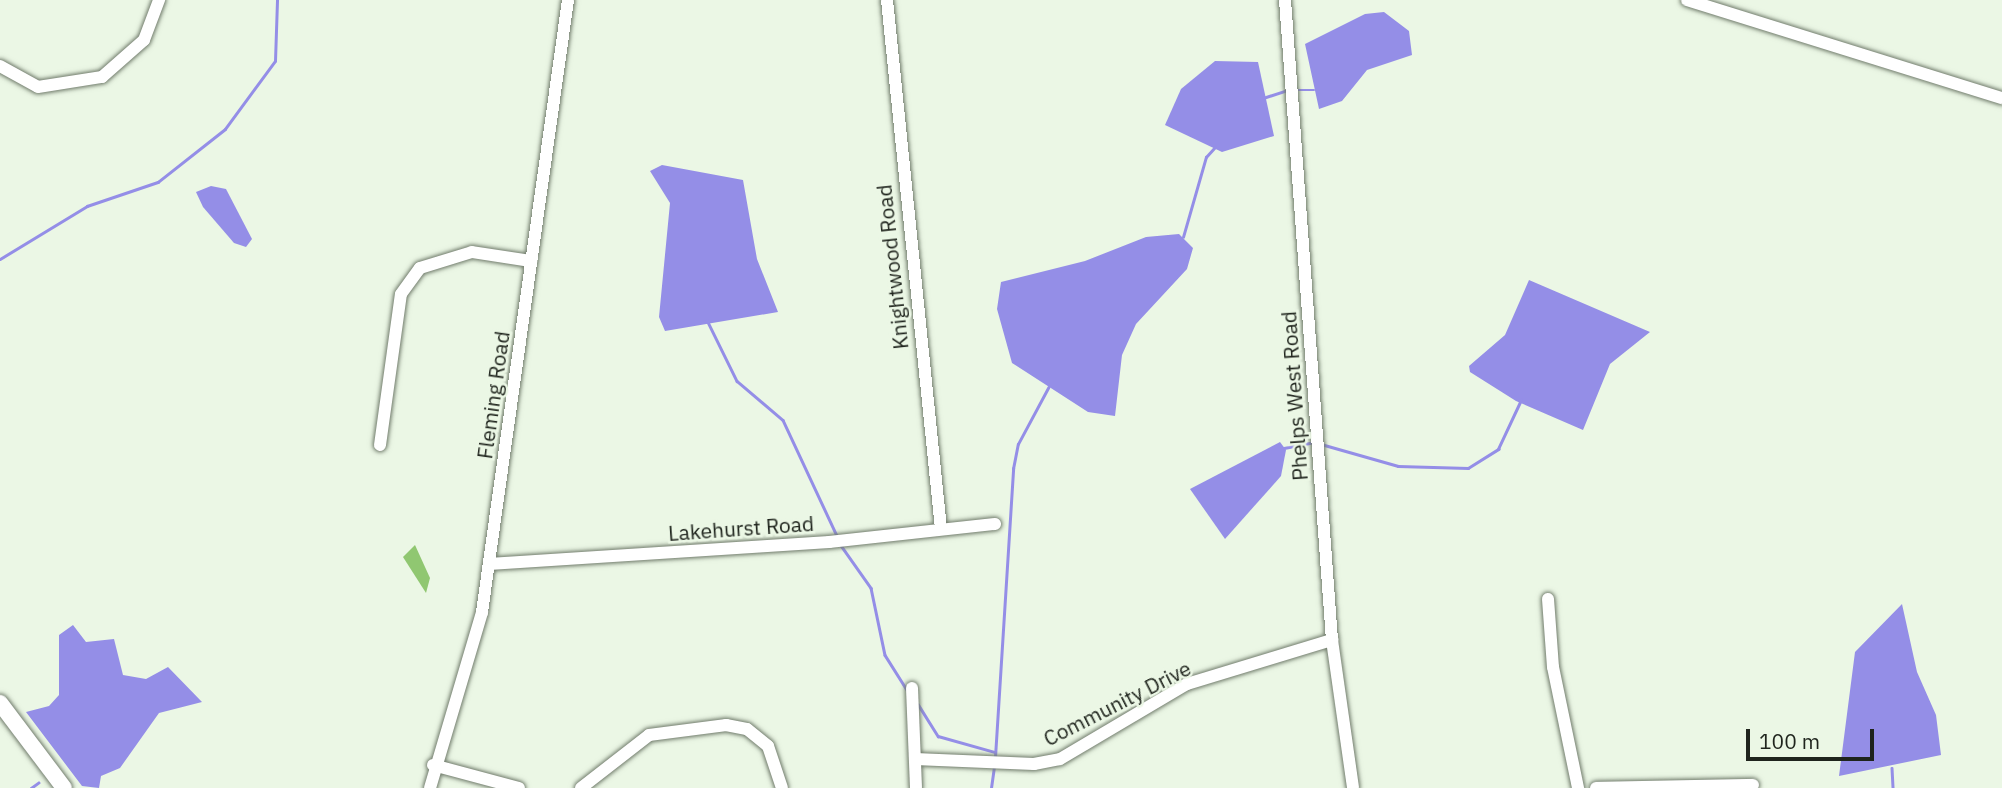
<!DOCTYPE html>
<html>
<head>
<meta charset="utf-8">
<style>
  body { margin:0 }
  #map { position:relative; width:2002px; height:788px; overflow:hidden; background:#ebf7e5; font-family:"IBM Plex Sans",sans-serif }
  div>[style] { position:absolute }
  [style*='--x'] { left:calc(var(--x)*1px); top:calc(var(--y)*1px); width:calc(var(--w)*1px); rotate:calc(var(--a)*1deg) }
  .forest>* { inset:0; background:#90c771 }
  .water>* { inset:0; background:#948ee7 }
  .stream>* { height:2.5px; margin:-1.25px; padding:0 1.25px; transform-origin:1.25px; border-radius:1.25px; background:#948ee7 }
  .roads { filter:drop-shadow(0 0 2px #717c6c) drop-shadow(0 0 2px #717c6c) }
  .minor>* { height:12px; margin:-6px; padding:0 6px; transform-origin:6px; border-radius:6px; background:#fff }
  .major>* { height:16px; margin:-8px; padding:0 8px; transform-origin:8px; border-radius:8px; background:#fff }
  span { translate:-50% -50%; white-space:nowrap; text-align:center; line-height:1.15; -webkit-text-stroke:5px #ebf7e5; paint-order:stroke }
  .street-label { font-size:21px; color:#1f241d }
  .scale { position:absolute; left:1746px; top:729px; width:128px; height:32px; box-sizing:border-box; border:4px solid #1f241d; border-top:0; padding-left:9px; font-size:21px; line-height:24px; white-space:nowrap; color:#1f241d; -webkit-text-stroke:5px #ebf7e5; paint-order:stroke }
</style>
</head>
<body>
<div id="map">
  <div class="forest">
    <div style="clip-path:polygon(415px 545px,430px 578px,426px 593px,403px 557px)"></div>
  </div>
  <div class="water">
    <div style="clip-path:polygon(1384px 12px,1409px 31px,1412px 55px,1367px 70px,1342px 101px,1319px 109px,1305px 44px,1365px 14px)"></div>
    <div style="clip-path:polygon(1215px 61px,1258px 62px,1274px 136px,1222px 152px,1165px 125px,1181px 89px)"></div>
    <div style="clip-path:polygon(662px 165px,743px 180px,757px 259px,778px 312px,665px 331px,659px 317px,670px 203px,650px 171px)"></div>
    <div style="clip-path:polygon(211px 186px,226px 189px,252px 239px,246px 247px,234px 243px,203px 207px,196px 192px)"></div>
    <div style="clip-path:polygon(1179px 234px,1193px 248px,1187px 269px,1136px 324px,1122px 355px,1115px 416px,1088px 412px,1012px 363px,997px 309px,1001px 282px,1085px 261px,1146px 237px)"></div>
    <div style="clip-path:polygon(1529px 280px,1650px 332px,1610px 364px,1583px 430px,1516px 401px,1470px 372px,1469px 366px,1505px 335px)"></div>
    <div style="clip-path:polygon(1280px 442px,1286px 450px,1281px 476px,1225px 539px,1190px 489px)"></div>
    <div style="clip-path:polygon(1902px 604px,1917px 672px,1936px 715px,1941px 755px,1839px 776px,1855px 652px)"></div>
    <div style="clip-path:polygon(73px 625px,86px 642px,114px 639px,123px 675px,146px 679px,168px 667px,202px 702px,159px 713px,120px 768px,101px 776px,99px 788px,82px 786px,26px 712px,49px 706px,59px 695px,59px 635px)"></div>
  </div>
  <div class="stream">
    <div style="--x:1297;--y:90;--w:17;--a:0"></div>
    <div style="--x:1263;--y:98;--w:25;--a:-18"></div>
    <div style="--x:1183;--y:237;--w:83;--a:-74"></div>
    <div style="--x:1206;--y:157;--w:13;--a:-48"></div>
    <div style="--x:0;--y:259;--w:102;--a:-31.3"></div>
    <div style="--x:87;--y:206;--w:75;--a:-18.7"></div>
    <div style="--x:158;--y:182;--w:85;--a:-38.3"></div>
    <div style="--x:225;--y:129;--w:84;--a:-53.7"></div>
    <div style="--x:275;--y:61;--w:61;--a:-88.1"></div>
    <div style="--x:707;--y:320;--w:68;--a:63.8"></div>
    <div style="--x:737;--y:381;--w:60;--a:40.3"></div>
    <div style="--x:783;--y:420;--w:130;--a:65"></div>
    <div style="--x:1321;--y:444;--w:80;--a:15.9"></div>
    <div style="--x:1398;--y:466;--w:70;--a:1.6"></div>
    <div style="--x:1468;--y:468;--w:36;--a:-32"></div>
    <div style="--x:1498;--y:449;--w:54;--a:-64.9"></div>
    <div style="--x:1284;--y:448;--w:31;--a:-11"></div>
    <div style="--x:840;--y:544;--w:54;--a:54.8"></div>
    <div style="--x:871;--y:588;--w:68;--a:78.2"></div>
    <div style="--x:885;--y:655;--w:41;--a:57.8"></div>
    <div style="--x:918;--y:704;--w:38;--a:58"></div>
    <div style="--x:938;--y:736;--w:59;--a:15.7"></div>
    <div style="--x:995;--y:757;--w:289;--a:-86.4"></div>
    <div style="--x:1013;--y:469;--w:25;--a:-79"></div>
    <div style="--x:1018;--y:444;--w:64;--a:-61.8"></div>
    <div style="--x:1892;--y:768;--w:20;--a:87"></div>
    <div style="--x:31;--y:788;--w:9;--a:-36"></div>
    <div style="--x:991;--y:788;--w:21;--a:-82"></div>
  </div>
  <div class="roads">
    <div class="minor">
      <div style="--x:887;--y:0;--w:532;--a:84.17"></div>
      <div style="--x:1285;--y:0;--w:642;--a:85.8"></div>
      <div style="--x:1332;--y:640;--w:149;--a:81.9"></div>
      <div style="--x:1687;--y:0;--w:330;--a:17.3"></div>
      <div style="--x:0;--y:66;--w:43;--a:28.9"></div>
      <div style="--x:38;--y:87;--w:65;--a:-8.9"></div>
      <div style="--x:102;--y:77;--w:56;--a:-41.4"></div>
      <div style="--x:144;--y:40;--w:43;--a:-69.4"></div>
      <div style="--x:380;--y:445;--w:152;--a:-82.1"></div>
      <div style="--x:401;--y:294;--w:32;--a:-54"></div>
      <div style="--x:420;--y:268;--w:54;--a:-17.1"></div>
      <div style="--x:472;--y:252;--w:60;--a:8.7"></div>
      <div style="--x:489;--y:564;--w:341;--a:-3.7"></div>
      <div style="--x:829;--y:542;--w:167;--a:-6.2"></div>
      <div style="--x:1548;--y:599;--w:68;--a:85.8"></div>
      <div style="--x:1553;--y:667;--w:124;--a:78.3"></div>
      <div style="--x:912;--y:688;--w:100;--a:87.7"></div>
      <div style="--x:915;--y:759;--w:119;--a:2.4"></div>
      <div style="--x:1034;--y:764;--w:26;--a:-11"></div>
      <div style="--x:1060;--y:759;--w:147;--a:-30.6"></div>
      <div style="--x:1187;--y:684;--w:152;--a:-16.9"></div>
      <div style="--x:433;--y:765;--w:89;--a:15"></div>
      <div style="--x:430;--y:788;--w:184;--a:-73.5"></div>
      <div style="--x:482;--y:612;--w:618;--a:-82"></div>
      <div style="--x:581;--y:788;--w:86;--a:-37.9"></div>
      <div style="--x:649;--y:735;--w:78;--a:-7.4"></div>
      <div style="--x:726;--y:725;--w:21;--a:11"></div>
      <div style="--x:747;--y:729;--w:27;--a:39"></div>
      <div style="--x:768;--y:746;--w:44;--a:71.6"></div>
      <div style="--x:1596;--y:788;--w:157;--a:-1.1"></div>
    </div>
    <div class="major">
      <div style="--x:0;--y:703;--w:106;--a:53"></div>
    </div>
  </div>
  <div class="street-label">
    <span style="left:892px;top:267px;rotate:-96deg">Knightwood Road</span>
    <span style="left:493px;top:395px;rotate:-82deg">Fleming Road</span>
    <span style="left:1294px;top:396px;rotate:-94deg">Phelps West Road</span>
    <span style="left:741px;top:528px;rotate:-4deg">Lakehurst Road</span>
    <span style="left:1117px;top:703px;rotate:-27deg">Community Drive</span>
  </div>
  <div class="scale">100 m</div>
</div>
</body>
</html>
